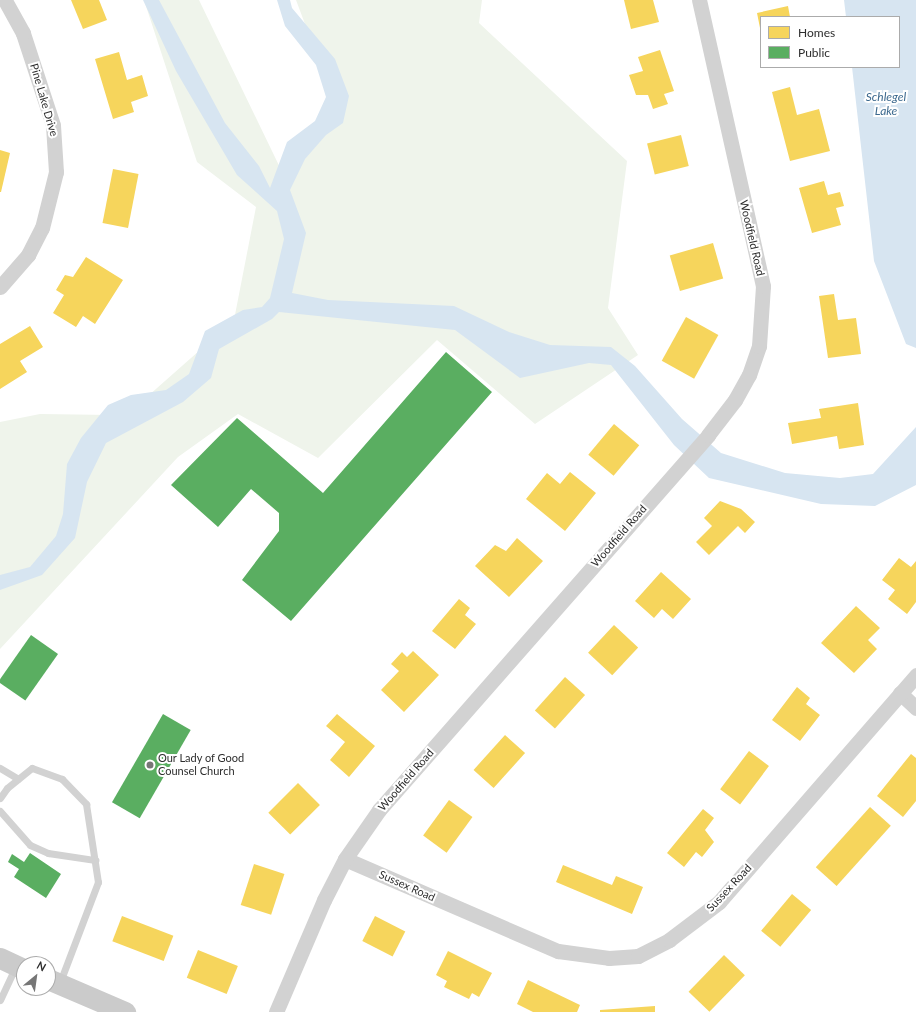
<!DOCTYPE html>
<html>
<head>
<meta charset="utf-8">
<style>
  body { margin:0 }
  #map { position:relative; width:916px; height:1012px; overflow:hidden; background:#fff; font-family:Lato,sans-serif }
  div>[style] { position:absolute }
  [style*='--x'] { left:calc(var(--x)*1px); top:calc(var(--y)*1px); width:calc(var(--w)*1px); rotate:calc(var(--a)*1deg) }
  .green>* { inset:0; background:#eff4eb }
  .water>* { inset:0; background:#d7e5f1 }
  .homes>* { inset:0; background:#f6d55c; transform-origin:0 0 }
  .public>* { inset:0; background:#5aae61; transform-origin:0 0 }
  .lane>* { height:7px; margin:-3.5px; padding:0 3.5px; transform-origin:3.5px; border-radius:3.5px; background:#d2d2d2 }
  .street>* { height:15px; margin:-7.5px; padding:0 7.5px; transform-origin:7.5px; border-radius:7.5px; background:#d2d2d2 }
  .secondary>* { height:21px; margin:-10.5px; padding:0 10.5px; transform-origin:10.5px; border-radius:10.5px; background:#cbcbcb }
  .dots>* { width:11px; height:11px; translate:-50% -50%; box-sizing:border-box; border:2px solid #fff; border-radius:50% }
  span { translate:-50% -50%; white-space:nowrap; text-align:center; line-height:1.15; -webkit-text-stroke:4px #fff; paint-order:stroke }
  .street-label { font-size:11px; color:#2d2d2d }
  .poi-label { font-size:11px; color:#2d2d2d }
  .left { translate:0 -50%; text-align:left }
  .water-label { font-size:12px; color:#3c698e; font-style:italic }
  .legend { position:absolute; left:760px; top:16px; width:140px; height:52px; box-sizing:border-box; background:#fff; border:1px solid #ababab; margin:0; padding:5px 7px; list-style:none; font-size:12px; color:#2d2d2d }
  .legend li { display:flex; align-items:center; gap:8px; height:20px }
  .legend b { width:20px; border:1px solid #ababab }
  .north { position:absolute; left:16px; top:956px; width:40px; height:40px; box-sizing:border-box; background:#fff; border:1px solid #ababab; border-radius:50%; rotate:29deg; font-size:11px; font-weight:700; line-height:16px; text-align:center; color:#2d2d2d }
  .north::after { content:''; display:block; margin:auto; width:14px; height:18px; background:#767676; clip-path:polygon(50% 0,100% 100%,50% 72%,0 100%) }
</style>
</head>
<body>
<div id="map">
  <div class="green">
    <div style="clip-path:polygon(144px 0,199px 0,286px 180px,335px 104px,296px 0,482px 0,479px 23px,627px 161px,608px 308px,638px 355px,535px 424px,437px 340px,318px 458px,238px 414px,178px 457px,0 649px,0 422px,40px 414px,112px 415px,148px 396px,234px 320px,256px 207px,197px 162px)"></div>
  </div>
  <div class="water">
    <div style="clip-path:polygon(143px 0,159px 0,225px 123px,259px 166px,270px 188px,287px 142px,315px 121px,326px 97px,316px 65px,285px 26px,277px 0,290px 0,292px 8px,335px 59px,349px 96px,343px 123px,326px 135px,305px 159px,290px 190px,306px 233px,292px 293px,328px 300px,454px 306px,509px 332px,550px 345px,611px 347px,635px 366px,682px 419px,721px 453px,785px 473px,840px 478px,873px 474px,916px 427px,916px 485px,875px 506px,821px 504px,709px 478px,674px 445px,611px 365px,589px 363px,520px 378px,455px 330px,279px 312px,272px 319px,219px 349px,211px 378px,183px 402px,106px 443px,87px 482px,75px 538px,42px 575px,0 590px,0 575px,30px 567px,56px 536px,63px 514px,67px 464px,81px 438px,108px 405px,131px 395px,166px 390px,189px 374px,205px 331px,243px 310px,262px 307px,270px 298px,284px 239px,277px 211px,237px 175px,176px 71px)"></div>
    <div style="clip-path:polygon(844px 0,916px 0,916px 348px,906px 344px,874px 261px,852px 67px,899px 67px,899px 17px,846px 17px)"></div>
  </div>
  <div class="homes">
    <div style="clip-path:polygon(71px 0,99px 0,107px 20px,83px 29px)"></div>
    <div style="clip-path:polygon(624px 0,653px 0,659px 22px,631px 29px)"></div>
    <div style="clip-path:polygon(788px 6px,790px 17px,761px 17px,760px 28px,757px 13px)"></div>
    <div style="clip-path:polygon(660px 50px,674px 91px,664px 94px,668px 104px,653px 109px,648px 95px,636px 95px,629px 75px,643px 71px,638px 57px)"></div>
    <div style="clip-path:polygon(119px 52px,127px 80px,142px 75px,148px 96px,131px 102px,134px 112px,113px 119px,95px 59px)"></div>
    <div style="clip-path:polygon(790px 87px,797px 115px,819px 109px,830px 151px,790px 161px,772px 92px)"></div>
    <div style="left:681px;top:135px;width:32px;height:35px;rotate:76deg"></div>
    <div style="clip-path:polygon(0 150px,10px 153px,1px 192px,0 192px)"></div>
    <div style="left:113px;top:169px;width:26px;height:55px;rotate:11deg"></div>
    <div style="clip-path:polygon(824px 181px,828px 195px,840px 192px,844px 206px,836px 208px,841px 225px,812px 233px,799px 188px)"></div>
    <div style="left:713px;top:243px;width:37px;height:45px;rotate:74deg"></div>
    <div style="clip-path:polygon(86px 257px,123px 280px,95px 324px,83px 316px,76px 327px,53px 313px,64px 295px,56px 290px,65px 275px,73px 277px)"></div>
    <div style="clip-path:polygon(834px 294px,838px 320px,856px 318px,861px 354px,828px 358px,819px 296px)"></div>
    <div style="left:686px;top:317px;width:37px;height:50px;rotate:29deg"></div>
    <div style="clip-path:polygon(30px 326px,43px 347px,20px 361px,27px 372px,0 389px,0 344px)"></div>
    <div style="clip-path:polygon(858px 403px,864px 445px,839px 449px,837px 436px,792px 444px,788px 423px,821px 418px,819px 409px)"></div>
    <div style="left:614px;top:424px;width:33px;height:40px;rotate:40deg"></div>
    <div style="clip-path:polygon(570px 472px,596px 493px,565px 531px,526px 499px,547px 473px,560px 484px)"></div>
    <div style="clip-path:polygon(720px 501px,741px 509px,755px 522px,745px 533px,738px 526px,709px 555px,696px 542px,712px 526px,704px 518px)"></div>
    <div style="clip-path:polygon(517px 538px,543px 561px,509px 597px,475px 566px,495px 545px,506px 551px)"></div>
    <div style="clip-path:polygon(899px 558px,911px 567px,916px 561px,916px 602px,907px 614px,888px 599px,895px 590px,882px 580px)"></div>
    <div style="clip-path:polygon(661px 572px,691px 599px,673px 619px,662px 609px,654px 618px,635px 601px)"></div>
    <div style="clip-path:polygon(459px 599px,470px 608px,465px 615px,476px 624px,455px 649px,432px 631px)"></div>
    <div style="clip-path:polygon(856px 606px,880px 628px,868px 640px,877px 649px,854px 673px,821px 643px)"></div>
    <div style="left:614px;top:625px;width:33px;height:38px;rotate:43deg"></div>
    <div style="clip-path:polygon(413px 651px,439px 675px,404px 712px,381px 690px,399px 671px,391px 664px,402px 652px,407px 657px)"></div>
    <div style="left:565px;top:677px;width:27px;height:45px;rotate:42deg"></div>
    <div style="clip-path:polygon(797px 687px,810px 698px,806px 704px,820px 715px,800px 741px,772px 720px)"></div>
    <div style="clip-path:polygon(337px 714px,375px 746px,349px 777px,330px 760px,345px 742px,326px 726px)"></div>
    <div style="left:505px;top:735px;width:27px;height:47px;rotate:42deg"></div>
    <div style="left:749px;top:751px;width:25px;height:48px;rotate:37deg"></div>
    <div style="clip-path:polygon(911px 754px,916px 758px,916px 801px,903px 817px,877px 796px)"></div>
    <div style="left:298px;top:783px;width:31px;height:42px;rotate:45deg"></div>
    <div style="left:449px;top:800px;width:29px;height:44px;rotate:36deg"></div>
    <div style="left:870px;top:807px;width:28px;height:81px;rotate:42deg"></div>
    <div style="clip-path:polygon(703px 809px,714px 818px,705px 830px,714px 842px,702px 857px,696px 852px,684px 867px,667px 853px)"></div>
    <div style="left:254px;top:864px;width:32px;height:43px;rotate:18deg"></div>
    <div style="clip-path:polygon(563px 865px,612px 885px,616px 876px,643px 887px,632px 914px,556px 882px)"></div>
    <div style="left:792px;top:894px;width:25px;height:48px;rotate:40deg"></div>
    <div style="left:122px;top:916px;width:55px;height:27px;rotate:21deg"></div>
    <div style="left:375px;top:916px;width:34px;height:28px;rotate:27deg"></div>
    <div style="left:198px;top:950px;width:43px;height:30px;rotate:22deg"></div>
    <div style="clip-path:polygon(448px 951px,492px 973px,479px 997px,472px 993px,469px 999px,444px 987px,447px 981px,436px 975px)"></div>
    <div style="left:724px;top:955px;width:29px;height:51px;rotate:44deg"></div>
    <div style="clip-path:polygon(528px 980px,580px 1005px,577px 1012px,533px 1012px,517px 1004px)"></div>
    <div style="clip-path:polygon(655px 1006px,655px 1012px,600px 1012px,600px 1010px)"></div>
  </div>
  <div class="public">
    <div style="clip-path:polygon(446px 352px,492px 392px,291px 621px,242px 580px,279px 531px,279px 513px,251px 489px,218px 527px,171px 485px,237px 418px,323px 493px)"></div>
    <div style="left:31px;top:635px;width:33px;height:57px;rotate:35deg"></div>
    <div style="left:163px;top:714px;width:32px;height:102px;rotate:30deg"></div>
    <div style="clip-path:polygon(30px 853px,61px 874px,46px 898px,14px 877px,19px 869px,8px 862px,12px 854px,24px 862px)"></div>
  </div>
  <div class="lane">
    <div style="--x:0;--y:768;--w:21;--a:31"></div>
    <div style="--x:0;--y:798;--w:12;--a:-55"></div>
    <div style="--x:7;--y:788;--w:32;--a:-39"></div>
    <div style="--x:32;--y:768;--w:32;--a:20"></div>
    <div style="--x:62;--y:779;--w:35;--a:46"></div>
    <div style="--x:86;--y:804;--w:79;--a:81.3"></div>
    <div style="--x:98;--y:882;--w:107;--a:110.8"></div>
    <div style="--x:0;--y:811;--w:45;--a:48.6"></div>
    <div style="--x:30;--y:845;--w:20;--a:24"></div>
    <div style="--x:48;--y:853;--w:48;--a:8.5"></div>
    <div style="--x:0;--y:1000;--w:35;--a:-65"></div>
  </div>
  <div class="street">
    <div style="--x:0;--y:287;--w:43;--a:-48.8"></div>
    <div style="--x:28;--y:255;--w:30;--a:-63"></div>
    <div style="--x:42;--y:228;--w:58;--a:-76"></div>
    <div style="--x:56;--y:172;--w:47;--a:-93.7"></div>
    <div style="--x:53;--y:125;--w:97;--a:-108.1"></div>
    <div style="--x:23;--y:33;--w:38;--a:-119"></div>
    <div style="--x:900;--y:693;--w:22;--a:43"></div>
    <div style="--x:345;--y:859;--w:232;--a:23.4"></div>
    <div style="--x:558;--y:951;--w:51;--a:7.8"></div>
    <div style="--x:609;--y:958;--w:29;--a:-4"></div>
    <div style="--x:638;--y:956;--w:35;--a:-27"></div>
    <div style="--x:669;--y:940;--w:63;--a:-37.2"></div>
    <div style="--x:719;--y:902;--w:301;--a:-49"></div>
    <div style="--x:276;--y:1012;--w:122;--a:-66.8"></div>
    <div style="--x:324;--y:900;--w:46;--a:-62.9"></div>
    <div style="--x:345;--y:859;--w:60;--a:-55.2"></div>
    <div style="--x:379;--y:810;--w:499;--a:-48.7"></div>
    <div style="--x:708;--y:435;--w:44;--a:-52.4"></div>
    <div style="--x:735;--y:400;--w:29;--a:-61"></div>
    <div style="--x:749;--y:375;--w:31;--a:-71"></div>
    <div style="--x:759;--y:346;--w:60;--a:-86.2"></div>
    <div style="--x:763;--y:286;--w:293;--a:-102.6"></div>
  </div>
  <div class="secondary">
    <div style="--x:0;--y:958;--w:26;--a:25"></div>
    <div style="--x:48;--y:979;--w:84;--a:23.2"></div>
  </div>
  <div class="dots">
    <div style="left:150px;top:765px;background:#767676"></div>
  </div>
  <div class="street-label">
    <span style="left:44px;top:100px;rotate:74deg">Pine Lake Drive</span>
    <span style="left:752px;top:238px;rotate:77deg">Woodfield Road</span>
    <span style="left:619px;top:536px;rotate:-49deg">Woodfield Road</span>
    <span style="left:406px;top:780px;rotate:-49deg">Woodfield Road</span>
    <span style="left:407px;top:886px;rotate:24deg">Sussex Road</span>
    <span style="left:729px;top:888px;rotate:-47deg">Sussex Road</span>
  </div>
  <div class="poi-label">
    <span class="left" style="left:158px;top:765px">Our Lady of Good<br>Counsel Church</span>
  </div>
  <div class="water-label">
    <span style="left:886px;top:104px">Schlegel<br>Lake</span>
  </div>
  <ul class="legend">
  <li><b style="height:11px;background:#f6d55c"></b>Homes</li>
  <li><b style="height:11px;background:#5aae61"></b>Public</li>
  </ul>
  <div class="north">N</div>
</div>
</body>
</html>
